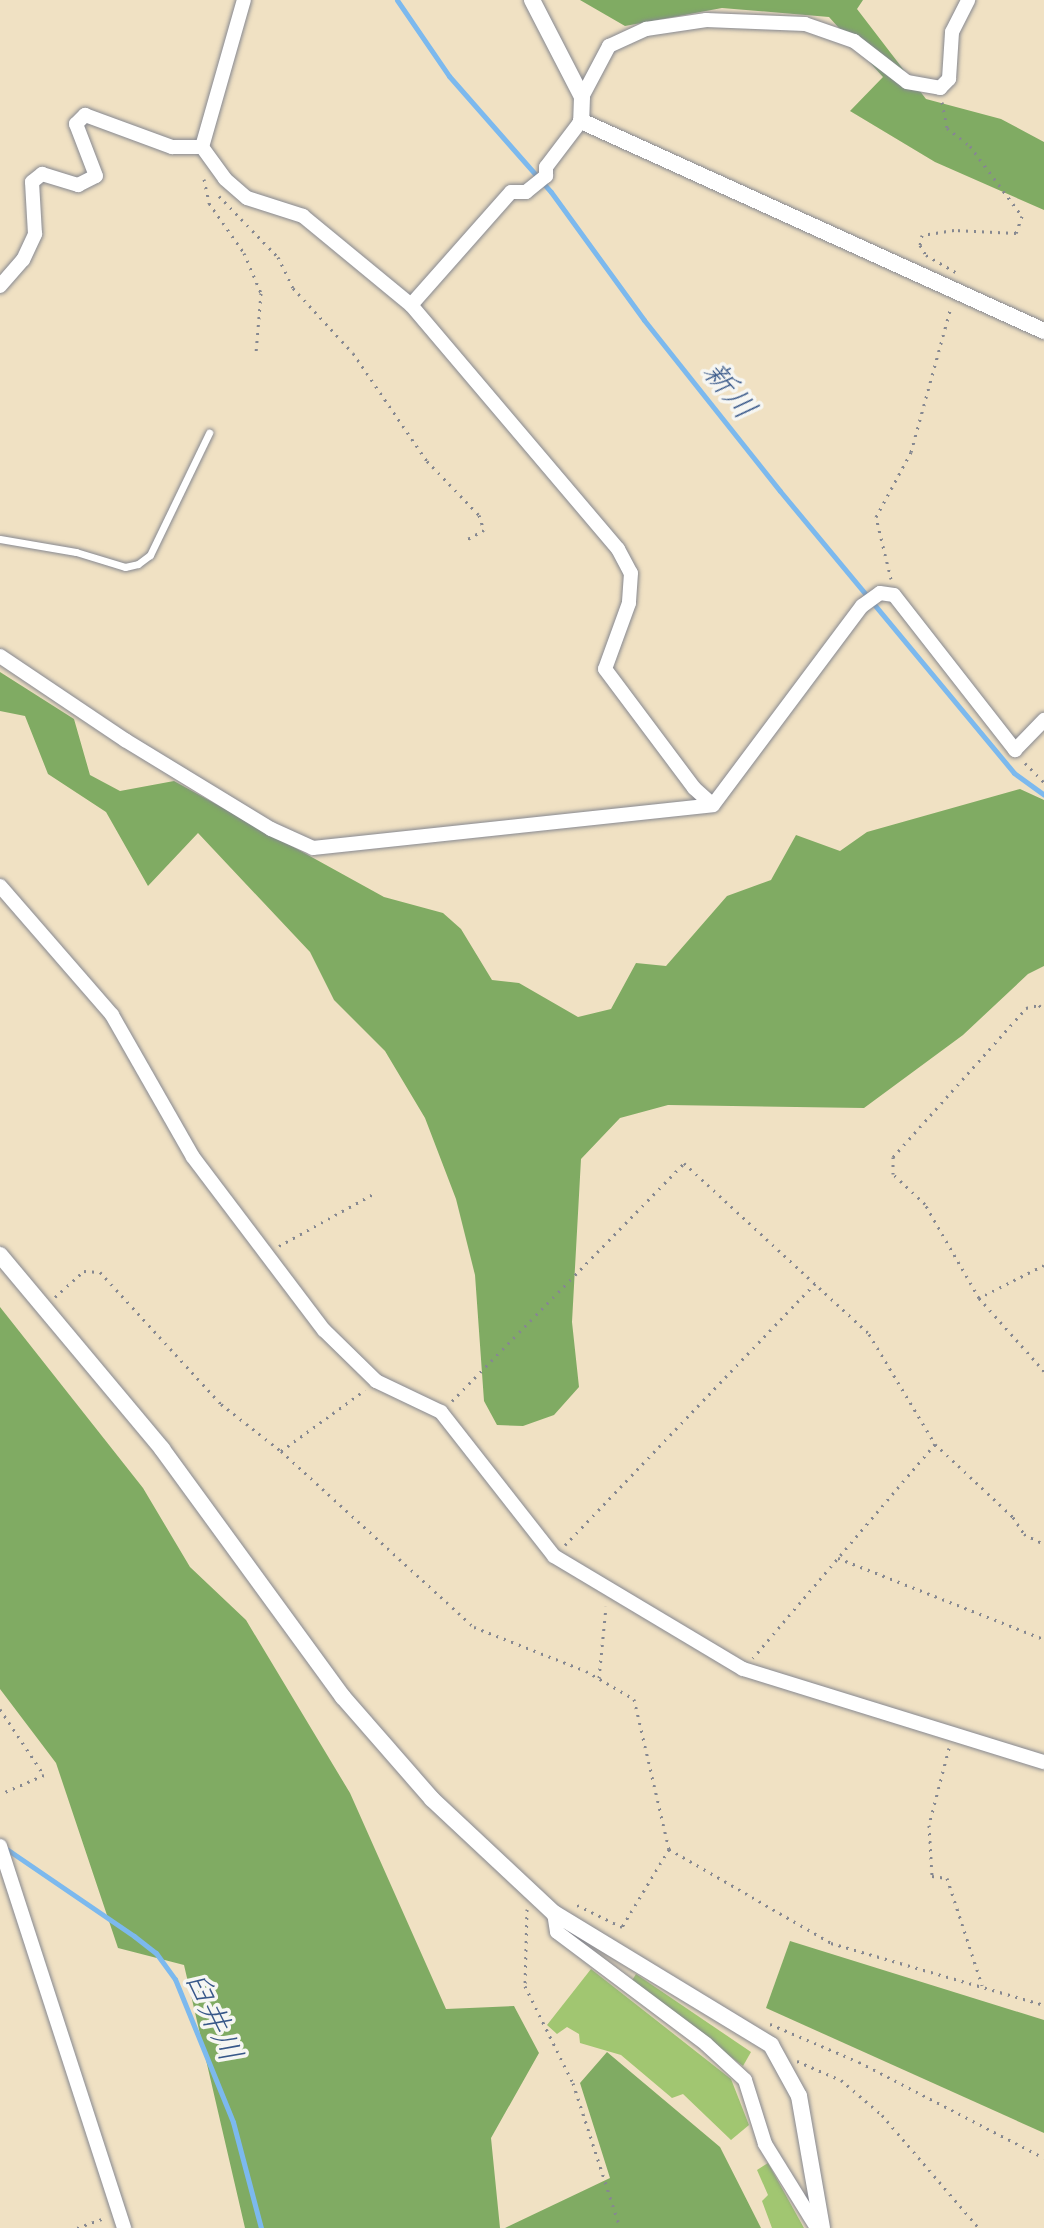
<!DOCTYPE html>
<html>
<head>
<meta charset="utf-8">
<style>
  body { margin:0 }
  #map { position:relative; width:1044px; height:2228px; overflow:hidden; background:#f0e1c3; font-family:"Patrick Hand","Klee One",sans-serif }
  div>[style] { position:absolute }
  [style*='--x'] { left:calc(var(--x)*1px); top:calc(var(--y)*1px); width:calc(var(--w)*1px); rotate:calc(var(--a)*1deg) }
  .green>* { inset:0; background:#a1c671 }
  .forest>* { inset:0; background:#80ab63 }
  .stream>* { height:5px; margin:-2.5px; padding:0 2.5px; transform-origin:2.5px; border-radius:2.5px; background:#7cb9ee }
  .path>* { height:3px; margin-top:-1.5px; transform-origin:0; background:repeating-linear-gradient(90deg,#868890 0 2px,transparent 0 8px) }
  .roads { filter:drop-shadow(0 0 2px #868890) drop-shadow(0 0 2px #868890) }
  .service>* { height:7px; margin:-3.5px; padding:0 3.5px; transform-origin:3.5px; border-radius:3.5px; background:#fff }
  .minor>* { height:14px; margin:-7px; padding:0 7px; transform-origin:7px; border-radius:7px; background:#fff }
  .tertiary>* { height:16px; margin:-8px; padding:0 8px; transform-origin:8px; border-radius:8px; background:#fff }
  span { translate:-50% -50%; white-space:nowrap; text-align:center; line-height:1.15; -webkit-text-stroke:7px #f6f6f2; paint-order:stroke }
  .water-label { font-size:32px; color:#385889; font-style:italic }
</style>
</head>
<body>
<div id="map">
  <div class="green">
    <div style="clip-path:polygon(591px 1969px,731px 2079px,749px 2125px,731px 2140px,683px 2094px,672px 2098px,621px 2055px,580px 2043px,579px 2034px,567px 2027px,557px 2034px,547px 2025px)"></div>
    <div style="clip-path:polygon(636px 1974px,751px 2052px,743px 2066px,631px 1982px)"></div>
    <div style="clip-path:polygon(768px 2163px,804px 2228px,772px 2228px,762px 2201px,768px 2195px,757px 2170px)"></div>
  </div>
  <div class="forest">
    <div style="clip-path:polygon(580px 0,863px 0,857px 9px,926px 99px,1001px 119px,1044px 142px,1044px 210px,935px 162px,850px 111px,883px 77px,829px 17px,722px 8px,625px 26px)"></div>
    <div style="clip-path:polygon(0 672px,74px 719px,90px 775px,120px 791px,174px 781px,384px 897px,443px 913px,461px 929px,492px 980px,519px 983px,578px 1017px,611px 1009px,636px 963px,666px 966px,727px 896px,771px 880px,796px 835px,840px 851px,867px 832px,1020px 789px,1044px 800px,1044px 966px,1028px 974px,963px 1035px,864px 1108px,668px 1105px,620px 1118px,581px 1159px,572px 1322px,579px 1387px,554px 1415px,523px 1426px,497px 1425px,484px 1401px,475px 1275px,456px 1199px,425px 1118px,385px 1051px,334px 1000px,310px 952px,198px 833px,148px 886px,106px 812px,48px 774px,25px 716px,0 711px)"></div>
    <div style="clip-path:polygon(0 1307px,143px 1488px,190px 1567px,246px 1620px,350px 1793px,446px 2009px,514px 2006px,539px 2053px,491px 2138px,500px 2228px,245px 2228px,184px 1965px,118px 1948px,56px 1763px,0 1689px)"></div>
    <div style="clip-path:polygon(790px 1941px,1044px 2020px,1044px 2133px,766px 2008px)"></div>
    <div style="clip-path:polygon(607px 2052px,720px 2147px,761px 2228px,505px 2228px,610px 2178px,580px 2083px)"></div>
  </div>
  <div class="stream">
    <div style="--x:397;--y:0;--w:92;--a:55.6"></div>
    <div style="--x:449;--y:76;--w:154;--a:48.7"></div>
    <div style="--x:551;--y:192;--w:158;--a:54"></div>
    <div style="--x:644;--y:320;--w:218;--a:51.5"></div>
    <div style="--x:780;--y:491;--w:366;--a:50.3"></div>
    <div style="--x:1014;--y:773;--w:37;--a:36"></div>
    <div style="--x:8;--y:1850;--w:153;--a:34.3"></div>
    <div style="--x:134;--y:1936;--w:28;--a:38"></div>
    <div style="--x:156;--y:1953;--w:32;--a:54"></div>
    <div style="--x:175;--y:1979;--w:154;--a:67.9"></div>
    <div style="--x:233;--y:2122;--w:110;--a:75.2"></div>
  </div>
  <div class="path">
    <div style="--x:942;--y:102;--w:26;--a:79"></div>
    <div style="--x:947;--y:128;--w:29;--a:38"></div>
    <div style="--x:970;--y:146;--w:87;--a:53.4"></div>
    <div style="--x:1022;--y:216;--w:18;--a:109"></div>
    <div style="--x:1016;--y:233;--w:62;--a:-177.2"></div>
    <div style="--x:954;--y:230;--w:32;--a:171"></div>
    <div style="--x:922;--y:235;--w:10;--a:101"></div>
    <div style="--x:920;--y:245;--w:12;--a:59"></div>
    <div style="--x:926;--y:255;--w:34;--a:30"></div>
    <div style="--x:204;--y:179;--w:25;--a:78"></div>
    <div style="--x:209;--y:203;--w:61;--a:55"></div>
    <div style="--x:244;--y:253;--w:43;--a:67"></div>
    <div style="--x:261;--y:293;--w:59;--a:94.8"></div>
    <div style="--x:219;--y:196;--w:85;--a:46"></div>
    <div style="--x:278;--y:257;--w:34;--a:64"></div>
    <div style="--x:293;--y:288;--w:88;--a:47.3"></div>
    <div style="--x:353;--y:353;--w:131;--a:55.6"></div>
    <div style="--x:427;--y:461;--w:75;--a:46.1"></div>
    <div style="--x:479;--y:515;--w:16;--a:72"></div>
    <div style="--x:484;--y:530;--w:21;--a:151"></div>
    <div style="--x:891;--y:579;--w:64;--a:-103.6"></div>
    <div style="--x:876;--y:517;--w:74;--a:-61.7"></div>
    <div style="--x:911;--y:452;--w:150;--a:-74.6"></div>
    <div style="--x:1025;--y:763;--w:27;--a:45"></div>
    <div style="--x:279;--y:1246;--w:110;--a:-28.9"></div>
    <div style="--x:1044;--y:1265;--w:73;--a:153.1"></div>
    <div style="--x:979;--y:1298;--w:98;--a:48.3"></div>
    <div style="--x:55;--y:1297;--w:39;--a:-42"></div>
    <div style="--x:84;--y:1271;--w:16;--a:4"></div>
    <div style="--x:100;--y:1272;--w:179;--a:47.5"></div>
    <div style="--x:221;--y:1404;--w:76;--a:38.1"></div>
    <div style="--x:281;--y:1451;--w:261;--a:42.4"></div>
    <div style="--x:474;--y:1627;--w:120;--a:21.4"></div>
    <div style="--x:586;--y:1671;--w:56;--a:30.3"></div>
    <div style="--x:634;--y:1699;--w:154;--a:76.9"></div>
    <div style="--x:669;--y:1849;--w:91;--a:121.1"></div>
    <div style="--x:622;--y:1927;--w:55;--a:-153.9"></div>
    <div style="--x:979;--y:1298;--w:108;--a:-119.9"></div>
    <div style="--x:925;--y:1204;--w:44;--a:-136.8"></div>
    <div style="--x:893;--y:1174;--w:17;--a:-90"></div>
    <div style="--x:893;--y:1157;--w:200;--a:-48.2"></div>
    <div style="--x:1026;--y:1008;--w:13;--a:-13"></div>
    <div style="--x:1039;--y:1005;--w:7;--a:45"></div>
    <div style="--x:452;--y:1401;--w:332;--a:-45.7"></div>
    <div style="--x:684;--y:1163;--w:252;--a:42.7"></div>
    <div style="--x:869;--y:1334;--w:128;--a:59"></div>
    <div style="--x:935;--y:1444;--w:281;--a:130.4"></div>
    <div style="--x:935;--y:1444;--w:107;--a:43.1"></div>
    <div style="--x:1013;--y:1517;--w:20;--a:57"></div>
    <div style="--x:1024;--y:1534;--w:22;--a:27"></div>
    <div style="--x:281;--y:1451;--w:104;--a:-36"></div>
    <div style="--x:565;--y:1545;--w:364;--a:-46.3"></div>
    <div style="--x:838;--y:1558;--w:221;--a:21.5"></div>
    <div style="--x:599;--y:1678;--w:72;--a:-84.4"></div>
    <div style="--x:0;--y:1709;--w:79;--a:56.3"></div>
    <div style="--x:44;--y:1775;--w:48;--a:156.6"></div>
    <div style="--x:949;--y:1748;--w:80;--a:104.6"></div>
    <div style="--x:929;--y:1825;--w:51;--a:86.6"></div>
    <div style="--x:932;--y:1876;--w:15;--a:8"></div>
    <div style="--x:947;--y:1878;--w:113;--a:71.9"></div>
    <div style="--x:669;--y:1849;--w:187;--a:30.1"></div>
    <div style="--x:831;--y:1943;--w:222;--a:16.2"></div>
    <div style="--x:527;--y:1909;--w:77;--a:91.5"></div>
    <div style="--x:525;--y:1986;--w:108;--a:63.7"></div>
    <div style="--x:573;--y:2083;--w:152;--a:72"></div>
    <div style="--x:770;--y:2024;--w:97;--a:23.1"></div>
    <div style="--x:859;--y:2062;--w:208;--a:27.4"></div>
    <div style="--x:797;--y:2061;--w:48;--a:23.4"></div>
    <div style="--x:841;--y:2080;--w:54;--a:40.5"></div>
    <div style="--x:882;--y:2115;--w:149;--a:49.4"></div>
    <div style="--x:77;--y:2228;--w:29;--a:-20"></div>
  </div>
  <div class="roads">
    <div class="service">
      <div style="--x:0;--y:539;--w:77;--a:9.7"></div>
      <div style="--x:76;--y:552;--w:51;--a:17"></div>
      <div style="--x:125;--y:567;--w:13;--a:-13"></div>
      <div style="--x:138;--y:564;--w:15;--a:-37"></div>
      <div style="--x:150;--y:555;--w:136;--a:-64.2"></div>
    </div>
    <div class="minor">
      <div style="--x:582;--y:97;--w:58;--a:-62.1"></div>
      <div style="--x:609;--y:46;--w:41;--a:-24.7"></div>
      <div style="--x:646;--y:29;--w:61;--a:-8.5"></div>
      <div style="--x:706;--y:20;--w:99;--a:2.3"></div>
      <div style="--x:805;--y:24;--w:52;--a:19.1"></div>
      <div style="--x:854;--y:41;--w:67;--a:37.7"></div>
      <div style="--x:907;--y:82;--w:34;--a:10"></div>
      <div style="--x:940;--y:88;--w:13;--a:-45"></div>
      <div style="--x:949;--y:79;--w:47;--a:-86.3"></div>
      <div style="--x:952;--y:32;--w:36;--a:-63"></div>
      <div style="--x:202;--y:147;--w:39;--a:54"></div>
      <div style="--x:225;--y:179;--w:29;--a:41"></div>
      <div style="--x:247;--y:198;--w:59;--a:17.8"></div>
      <div style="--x:303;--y:216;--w:140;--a:39.5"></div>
      <div style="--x:411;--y:305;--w:320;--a:49.7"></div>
      <div style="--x:618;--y:549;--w:27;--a:62"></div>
      <div style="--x:631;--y:573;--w:30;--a:94"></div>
      <div style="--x:629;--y:603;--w:70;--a:110"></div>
      <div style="--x:605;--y:669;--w:149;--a:53.2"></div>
      <div style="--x:694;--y:788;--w:25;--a:42"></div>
      <div style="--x:202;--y:147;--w:153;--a:-74.1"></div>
      <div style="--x:0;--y:286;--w:35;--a:-49"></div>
      <div style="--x:23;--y:260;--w:29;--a:-65"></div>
      <div style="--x:35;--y:234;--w:52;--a:-93.3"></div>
      <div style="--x:32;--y:182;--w:13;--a:-39"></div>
      <div style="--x:42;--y:174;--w:38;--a:17"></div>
      <div style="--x:78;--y:185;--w:20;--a:-27"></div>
      <div style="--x:96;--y:176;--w:56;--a:-111"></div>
      <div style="--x:76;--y:124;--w:13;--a:-45"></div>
      <div style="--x:85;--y:115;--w:93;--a:20.2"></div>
      <div style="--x:172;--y:147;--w:30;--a:0"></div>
      <div style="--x:411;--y:305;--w:151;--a:-48.5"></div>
      <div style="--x:511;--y:192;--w:15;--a:0"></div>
      <div style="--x:526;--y:192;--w:26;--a:-39"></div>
      <div style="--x:546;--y:176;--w:9;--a:-90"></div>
      <div style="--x:546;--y:167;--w:58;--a:-52.7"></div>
      <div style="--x:0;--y:656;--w:151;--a:33.9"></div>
      <div style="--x:125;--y:740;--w:171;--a:31.4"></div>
      <div style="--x:271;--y:829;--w:46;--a:24.3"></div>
      <div style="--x:313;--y:848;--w:402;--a:-6.1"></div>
      <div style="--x:713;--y:805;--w:249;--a:-53.2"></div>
      <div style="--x:862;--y:606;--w:22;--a:-36"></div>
      <div style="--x:880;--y:593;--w:14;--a:8"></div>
      <div style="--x:894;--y:595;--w:197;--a:52"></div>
      <div style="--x:1015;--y:750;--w:42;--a:-46"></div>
      <div style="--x:0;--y:886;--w:171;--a:49"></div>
      <div style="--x:112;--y:1015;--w:163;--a:60.3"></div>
      <div style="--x:193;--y:1157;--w:217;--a:52.9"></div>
      <div style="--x:324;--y:1330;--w:73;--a:44.4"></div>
      <div style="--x:376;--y:1381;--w:72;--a:25.5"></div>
      <div style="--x:441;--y:1412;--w:183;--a:51.9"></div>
      <div style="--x:554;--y:1556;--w:220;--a:30.9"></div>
      <div style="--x:743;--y:1669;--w:315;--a:17.2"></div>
      <div style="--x:0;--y:1846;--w:402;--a:72"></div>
      <div style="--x:554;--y:1913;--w:19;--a:81"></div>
      <div style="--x:557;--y:1932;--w:186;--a:36.9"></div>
      <div style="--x:706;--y:2044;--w:53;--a:42.7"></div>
      <div style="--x:745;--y:2080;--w:67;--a:72.6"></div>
      <div style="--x:765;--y:2144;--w:99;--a:58.2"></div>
    </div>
    <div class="tertiary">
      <div style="--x:532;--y:0;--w:109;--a:62.7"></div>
      <div style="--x:582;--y:97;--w:24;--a:92"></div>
      <div style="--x:581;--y:121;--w:508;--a:24.4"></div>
      <div style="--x:0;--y:1255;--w:253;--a:50.1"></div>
      <div style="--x:162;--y:1449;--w:307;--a:53.9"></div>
      <div style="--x:343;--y:1697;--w:135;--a:48.9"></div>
      <div style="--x:432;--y:1799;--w:167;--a:43.1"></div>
      <div style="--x:554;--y:1913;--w:254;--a:31.3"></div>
      <div style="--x:771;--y:2045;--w:58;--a:61.2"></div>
      <div style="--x:799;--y:2096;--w:134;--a:80.1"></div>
    </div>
  </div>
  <div class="water-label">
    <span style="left:730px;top:390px;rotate:51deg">新川</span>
    <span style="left:214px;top:2016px;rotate:66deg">臼井川</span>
  </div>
</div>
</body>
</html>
